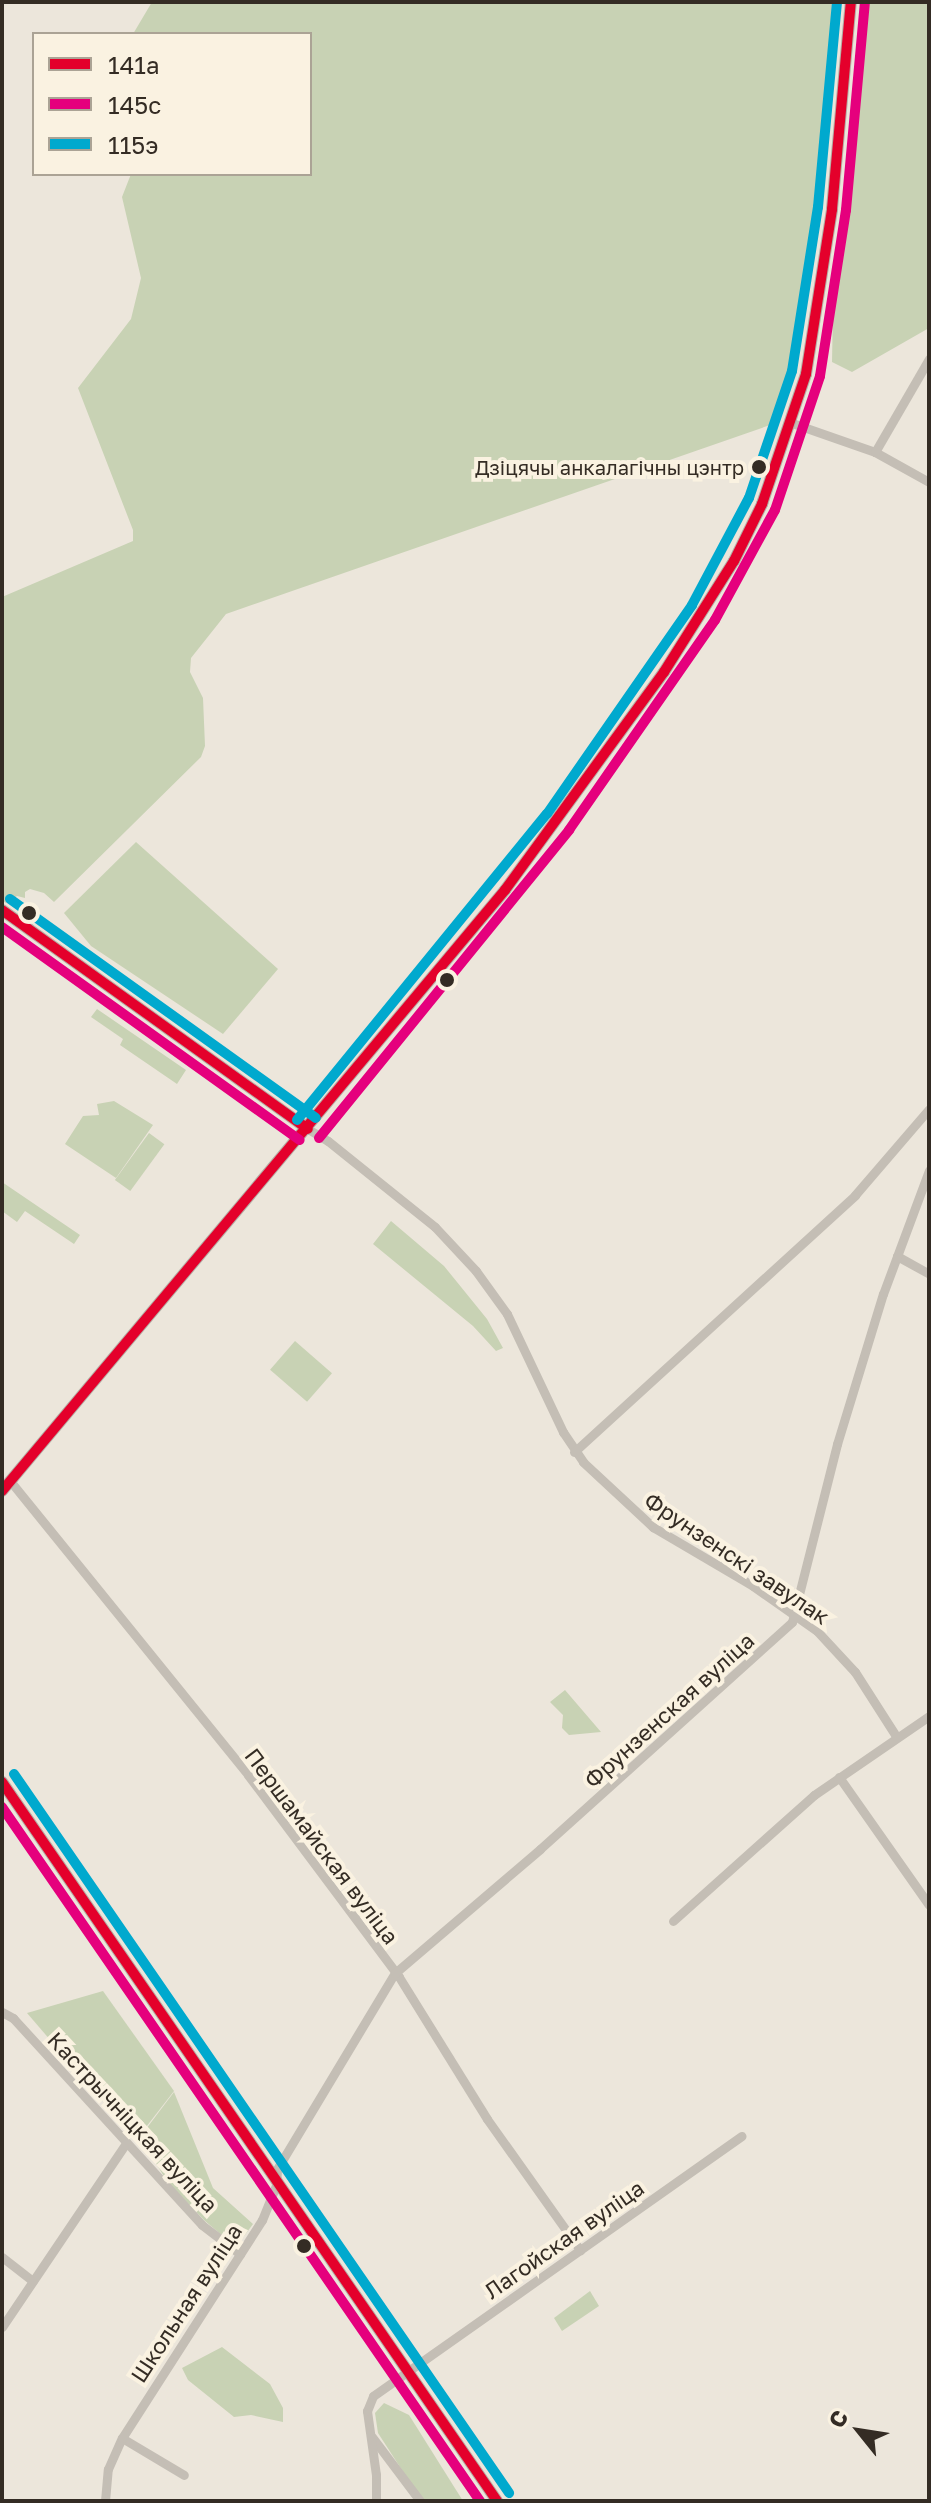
<!DOCTYPE html>
<html>
<head>
<meta charset="utf-8">
<style>
  body { margin:0 }
  #map { position:relative; width:931px; height:2503px; overflow:hidden; background:#ece6db; font-family:"Golos Text",sans-serif }
  div>[style] { position:absolute }
  [style*='--x'] { left:calc(var(--x)*1px); top:calc(var(--y)*1px); width:calc(var(--w)*1px); rotate:calc(var(--a)*1deg) }
  .green>* { inset:0; background:#c8d2b4; transform-origin:0 0 }
  .street>* { height:9px; margin:-4.5px; padding:0 4.5px; transform-origin:4.5px; border-radius:4.5px; background:#c4beb5 }
  .secondary>* { height:12px; margin:-6px; padding:0 6px; transform-origin:6px; border-radius:6px; background:#b4aea5 }
  .bus-1>* { height:10px; margin:-5px; padding:0 5px; transform-origin:5px; border-radius:5px; background:#e4002b }
  .bus-2>* { height:10px; margin:-5px; padding:0 5px; transform-origin:5px; border-radius:5px; background:#e5007d }
  .bus-3>* { height:10px; margin:-5px; padding:0 5px; transform-origin:5px; border-radius:5px; background:#00a9ce }
  .dots>* { width:22px; height:22px; translate:-50% -50%; box-sizing:border-box; border:4px solid #faf2e1; border-radius:50% }
  span { translate:-50% -50%; white-space:nowrap; text-align:center; line-height:1.15; -webkit-text-stroke:8px #faf2e1; paint-order:stroke }
  .bus-label { font-size:20px; color:#342c24 }
  .right { translate:-100% -50%; text-align:right }
  .street-label { font-size:22px; color:#342c24 }
  .frame { position:absolute; inset:0; border:4px solid #342c24; pointer-events:none }
  .legend { position:absolute; left:32px; top:32px; width:280px; height:144px; box-sizing:border-box; background:#faf2e1; border:2px solid #aba395; margin:0; padding:10px 14px; list-style:none; font-size:24px; color:#342c24 }
  .legend li { display:flex; align-items:center; gap:16px; height:40px }
  .legend b { width:40px; border:2px solid #aba395 }
  .north { position:absolute; left:819px; top:2391px; width:80px; height:80px; -webkit-text-stroke:6px #faf2e1; paint-order:stroke; rotate:300deg; font-size:22px; font-weight:700; line-height:32px; text-align:center; color:#342c24 }
  .north::after { content:''; display:block; margin:auto; width:28px; height:36px; background:#342c24; clip-path:polygon(50% 0,100% 100%,50% 72%,0 100%) }
</style>
</head>
<body>
<div id="map">
  <div class="green">
    <div style="clip-path:polygon(152px 2px,840px 2px,821px 200px,804px 319px,776px 423px,226px 614px,191px 658px,190px 672px,203px 698px,205px 746px,201px 757px,54px 902px,44px 893px,30px 889px,25px 892px,25px 898px,17px 896px,6px 903px,2px 900px,2px 597px,133px 541px,133px 530px,78px 388px,131px 319px,141px 278px,122px 197px,131px 174px,310px 174px,310px 34px,133px 34px)"></div>
    <div style="clip-path:polygon(863px 2px,929px 2px,929px 328px,852px 372px,832px 362px,833px 308px,845px 218px)"></div>
    <div style="clip-path:polygon(136px 842px,278px 969px,223px 1034px,91px 946px,64px 913px)"></div>
    <div style="clip-path:polygon(97px 1009px,186px 1070px,177px 1084px,120px 1045px,123px 1039px,91px 1017px)"></div>
    <div style="clip-path:polygon(114px 1101px,153px 1125px,116px 1178px,65px 1144px,83px 1116px,99px 1115px,97px 1104px)"></div>
    <div style="left:149px;top:1133px;width:19px;height:58px;rotate:36deg"></div>
    <div style="clip-path:polygon(2px 1182px,80px 1235px,74px 1244px,25px 1211px,17px 1222px,2px 1211px)"></div>
    <div style="clip-path:polygon(391px 1221px,444px 1266px,487px 1319px,503px 1348px,496px 1351px,473px 1326px,373px 1244px)"></div>
    <div style="left:295px;top:1341px;width:49px;height:38px;rotate:41deg"></div>
    <div style="clip-path:polygon(565px 1690px,601px 1732px,569px 1735px,562px 1728px,563px 1715px,550px 1702px)"></div>
    <div style="clip-path:polygon(103px 1991px,174px 2091px,136px 2140px,27px 2013px)"></div>
    <div style="clip-path:polygon(174px 2092px,213px 2188px,253px 2224px,242px 2239px,229px 2241px,205px 2221px,168px 2183px,140px 2137px)"></div>
    <div style="clip-path:polygon(590px 2291px,599px 2306px,562px 2331px,554px 2318px)"></div>
    <div style="clip-path:polygon(222px 2347px,270px 2384px,283px 2408px,283px 2422px,251px 2415px,234px 2417px,188px 2380px,182px 2368px)"></div>
    <div style="clip-path:polygon(384px 2403px,409px 2415px,463px 2501px,422px 2501px,378px 2433px,375px 2413px)"></div>
  </div>
  <div class="street">
    <div style="--x:792;--y:423;--w:88;--a:19.3"></div>
    <div style="--x:875;--y:452;--w:62;--a:29.1"></div>
    <div style="--x:875;--y:452;--w:108;--a:-59.9"></div>
    <div style="--x:308;--y:1129;--w:23;--a:31"></div>
    <div style="--x:328;--y:1141;--w:137;--a:38.8"></div>
    <div style="--x:435;--y:1227;--w:60;--a:47"></div>
    <div style="--x:476;--y:1271;--w:53;--a:54.2"></div>
    <div style="--x:507;--y:1314;--w:131;--a:64.6"></div>
    <div style="--x:563;--y:1432;--w:36;--a:56"></div>
    <div style="--x:583;--y:1462;--w:96;--a:42.9"></div>
    <div style="--x:653;--y:1527;--w:116;--a:30.5"></div>
    <div style="--x:753;--y:1586;--w:78;--a:35.1"></div>
    <div style="--x:817;--y:1631;--w:56;--a:47.2"></div>
    <div style="--x:855;--y:1672;--w:76;--a:57.4"></div>
    <div style="--x:897;--y:1256;--w:37;--a:29"></div>
    <div style="--x:574;--y:1452;--w:381;--a:-42.4"></div>
    <div style="--x:855;--y:1195;--w:113;--a:-49.3"></div>
    <div style="--x:11;--y:1482;--w:377;--a:51"></div>
    <div style="--x:248;--y:1775;--w:252;--a:53.2"></div>
    <div style="--x:399;--y:1977;--w:167;--a:58.2"></div>
    <div style="--x:487;--y:2119;--w:161;--a:54.6"></div>
    <div style="--x:839;--y:1777;--w:156;--a:54.9"></div>
    <div style="--x:673;--y:1921;--w:189;--a:-41.8"></div>
    <div style="--x:814;--y:1795;--w:140;--a:-34.5"></div>
    <div style="--x:2;--y:2012;--w:13;--a:29"></div>
    <div style="--x:13;--y:2018;--w:280;--a:47.6"></div>
    <div style="--x:202;--y:2225;--w:48;--a:37.3"></div>
    <div style="--x:2;--y:2257;--w:39;--a:38"></div>
    <div style="--x:2;--y:2327;--w:222;--a:-56"></div>
    <div style="--x:372;--y:2437;--w:80;--a:53.1"></div>
    <div style="--x:122;--y:2438;--w:72;--a:30.8"></div>
    <div style="--x:105;--y:2501;--w:32;--a:-85"></div>
    <div style="--x:108;--y:2469;--w:34;--a:-66"></div>
    <div style="--x:122;--y:2438;--w:259;--a:-57.3"></div>
    <div style="--x:262;--y:2220;--w:38;--a:-68"></div>
    <div style="--x:276;--y:2185;--w:16;--a:-86"></div>
    <div style="--x:277;--y:2169;--w:229;--a:-59"></div>
    <div style="--x:395;--y:1973;--w:191;--a:-40.5"></div>
    <div style="--x:540;--y:1849;--w:339;--a:-42"></div>
    <div style="--x:792;--y:1622;--w:184;--a:-75.8"></div>
    <div style="--x:837;--y:1444;--w:157;--a:-73"></div>
    <div style="--x:883;--y:1294;--w:132;--a:-69.6"></div>
    <div style="--x:376;--y:2501;--w:26;--a:-90"></div>
    <div style="--x:376;--y:2475;--w:65;--a:-98"></div>
    <div style="--x:367;--y:2411;--w:16;--a:-68"></div>
    <div style="--x:373;--y:2396;--w:451;--a:-35.2"></div>
  </div>
  <div class="secondary">
    <div style="--x:2;--y:910;--w:376;--a:35.6"></div>
    <div style="--x:2;--y:1491;--w:784;--a:-50.07"></div>
    <div style="--x:505;--y:890;--w:270;--a:-53.9"></div>
    <div style="--x:664;--y:672;--w:131;--a:-57.8"></div>
    <div style="--x:734;--y:561;--w:64;--a:-63.8"></div>
    <div style="--x:762;--y:504;--w:137;--a:-71.3"></div>
    <div style="--x:806;--y:374;--w:167;--a:-81"></div>
    <div style="--x:832;--y:209;--w:208;--a:-84.8"></div>
    <div style="--x:2;--y:1782;--w:873;--a:55.45"></div>
  </div>
  <div class="bus-1">
    <div style="--x:2;--y:910;--w:376;--a:35.6"></div>
    <div style="--x:2;--y:1491;--w:784;--a:-50.07"></div>
    <div style="--x:505;--y:890;--w:270;--a:-53.9"></div>
    <div style="--x:664;--y:672;--w:131;--a:-57.8"></div>
    <div style="--x:734;--y:561;--w:64;--a:-63.8"></div>
    <div style="--x:762;--y:504;--w:137;--a:-71.3"></div>
    <div style="--x:806;--y:374;--w:167;--a:-81"></div>
    <div style="--x:832;--y:209;--w:208;--a:-84.8"></div>
    <div style="--x:2;--y:1782;--w:873;--a:55.45"></div>
  </div>
  <div class="bus-2">
    <div style="--x:2;--y:927;--w:366;--a:35.6"></div>
    <div style="--x:319;--y:1138;--w:397;--a:-50.9"></div>
    <div style="--x:569;--y:830;--w:256;--a:-55.2"></div>
    <div style="--x:715;--y:620;--w:125;--a:-61.4"></div>
    <div style="--x:775;--y:510;--w:141;--a:-71.4"></div>
    <div style="--x:820;--y:376;--w:168;--a:-81.1"></div>
    <div style="--x:846;--y:210;--w:208;--a:-84.8"></div>
    <div style="--x:2;--y:1807;--w:843;--a:55.44"></div>
  </div>
  <div class="bus-3">
    <div style="--x:10;--y:899;--w:376;--a:35.6"></div>
    <div style="--x:297;--y:1120;--w:395;--a:-50.8"></div>
    <div style="--x:547;--y:814;--w:254;--a:-55.2"></div>
    <div style="--x:692;--y:605;--w:121;--a:-62"></div>
    <div style="--x:749;--y:498;--w:134;--a:-71.3"></div>
    <div style="--x:792;--y:371;--w:166;--a:-81"></div>
    <div style="--x:818;--y:207;--w:206;--a:-84.7"></div>
    <div style="--x:14;--y:1774;--w:873;--a:55.45"></div>
  </div>
  <div class="dots">
    <div style="left:759px;top:467px;background:#342c24"></div>
    <div style="left:29px;top:913px;background:#342c24"></div>
    <div style="left:447px;top:980px;background:#342c24"></div>
    <div style="left:304px;top:2246px;background:#342c24"></div>
  </div>
  <div class="bus-label">
    <span class="right" style="left:744px;top:467px">Дзіцячы анкалагічны цэнтр</span>
  </div>
  <div class="street-label">
    <span style="left:737px;top:1558px;rotate:34deg">Фрунзенскі завулак</span>
    <span style="left:669px;top:1710px;rotate:-42deg">Фрунзенская вуліца</span>
    <span style="left:322px;top:1846px;rotate:53deg">Першамайская вуліца</span>
    <span style="left:133px;top:2122px;rotate:47deg">Кастрычніцкая вуліца</span>
    <span style="left:564px;top:2239px;rotate:-35deg">Лагойская вуліца</span>
    <span style="left:186px;top:2303px;rotate:-57deg">Школьная вуліца</span>
  </div>
  <div class="frame"></div>
  <ul class="legend">
  <li><b style="height:10px;background:#e4002b"></b>141а</li>
  <li><b style="height:10px;background:#e5007d"></b>145с</li>
  <li><b style="height:10px;background:#00a9ce"></b>115э</li>
  </ul>
  <div class="north">С</div>
</div>
</body>
</html>
